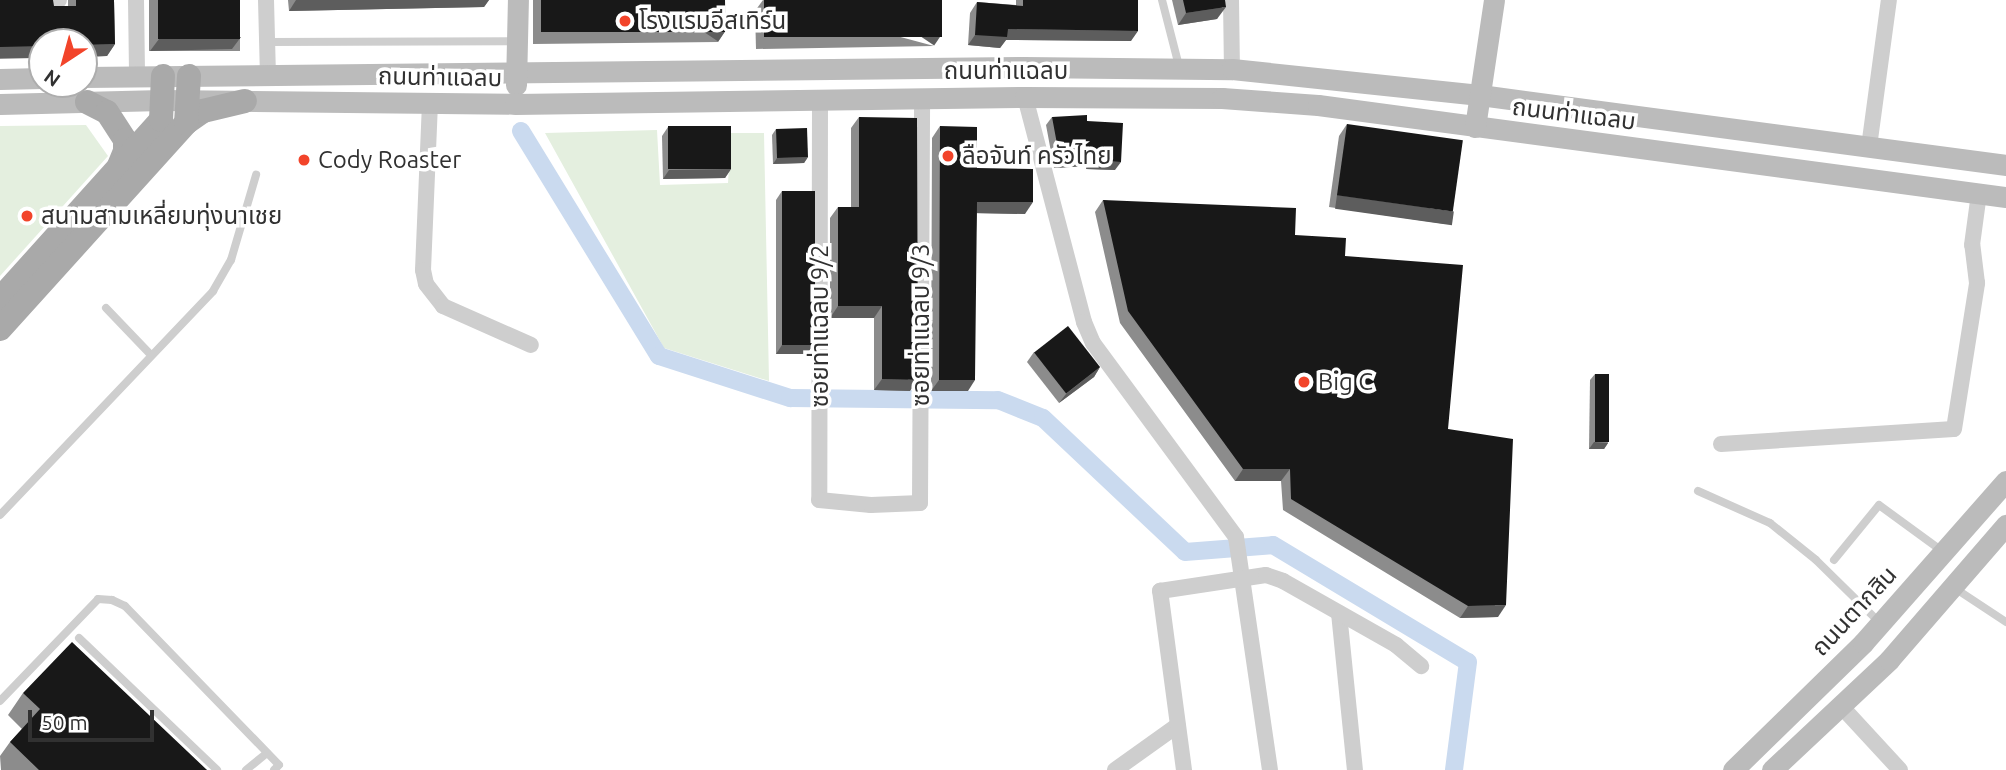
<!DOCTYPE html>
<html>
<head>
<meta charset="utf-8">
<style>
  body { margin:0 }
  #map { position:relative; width:2006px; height:770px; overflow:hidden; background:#fff; font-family:Ubuntu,"Noto Sans Thai",sans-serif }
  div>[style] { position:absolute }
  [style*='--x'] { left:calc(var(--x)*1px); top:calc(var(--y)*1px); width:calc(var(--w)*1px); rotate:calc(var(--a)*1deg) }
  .green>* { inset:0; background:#e4efdf }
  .canal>* { height:18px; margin:-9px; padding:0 9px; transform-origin:9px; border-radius:9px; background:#cadaef }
  .lane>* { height:8px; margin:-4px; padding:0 4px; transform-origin:4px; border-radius:4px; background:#cecece }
  .street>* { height:16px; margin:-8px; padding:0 8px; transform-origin:8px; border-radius:8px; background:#cecece }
  .secondary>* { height:21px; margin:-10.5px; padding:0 10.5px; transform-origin:10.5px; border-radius:10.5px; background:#bbb }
  .primary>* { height:24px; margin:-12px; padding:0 12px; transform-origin:12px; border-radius:12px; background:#a9a9a9 }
  .wall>* { inset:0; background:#8c8c8c; transform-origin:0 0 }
  .shaded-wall>* { inset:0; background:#5d5d5d; transform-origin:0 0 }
  .building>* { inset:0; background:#181818; transform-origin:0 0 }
  .dots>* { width:19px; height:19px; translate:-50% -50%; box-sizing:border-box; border:4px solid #fff; border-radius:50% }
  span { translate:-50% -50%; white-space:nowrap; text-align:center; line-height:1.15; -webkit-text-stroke:7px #fff; paint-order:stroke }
  .poi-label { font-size:24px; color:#313131 }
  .left { translate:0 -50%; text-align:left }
  .street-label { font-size:24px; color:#313131 }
  .north { position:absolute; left:28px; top:28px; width:70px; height:70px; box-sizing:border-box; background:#fff; border:2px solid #adadad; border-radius:50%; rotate:216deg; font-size:19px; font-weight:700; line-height:28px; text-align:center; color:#313131 }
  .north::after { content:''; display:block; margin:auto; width:24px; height:32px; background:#f2442a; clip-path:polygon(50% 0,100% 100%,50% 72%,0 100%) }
  .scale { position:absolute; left:28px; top:710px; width:126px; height:32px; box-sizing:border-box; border:4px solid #313131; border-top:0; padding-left:9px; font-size:21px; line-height:24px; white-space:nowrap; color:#313131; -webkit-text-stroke:5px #fff; paint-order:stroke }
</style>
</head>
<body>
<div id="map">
  <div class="green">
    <div style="clip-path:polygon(86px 125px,108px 156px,0 276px,0 126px)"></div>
    <div style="clip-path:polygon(657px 130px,660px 185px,728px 183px,731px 133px,764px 133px,769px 381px,664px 348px,545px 133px)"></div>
  </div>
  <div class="canal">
    <div style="--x:521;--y:131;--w:264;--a:58.5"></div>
    <div style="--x:659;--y:356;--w:138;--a:17.8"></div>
    <div style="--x:790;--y:398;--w:208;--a:0.6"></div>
    <div style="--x:998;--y:400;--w:48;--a:21.8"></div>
    <div style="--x:1043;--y:418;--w:195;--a:43.3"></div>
    <div style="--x:1185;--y:552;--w:88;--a:-4.5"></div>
    <div style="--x:1273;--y:545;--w:227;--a:31"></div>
    <div style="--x:1468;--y:662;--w:109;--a:97.4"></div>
  </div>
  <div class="lane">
    <div style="--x:1162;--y:0;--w:68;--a:75.6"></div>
    <div style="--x:267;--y:42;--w:250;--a:-0.2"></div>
    <div style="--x:106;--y:308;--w:65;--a:46.2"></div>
    <div style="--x:1698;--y:491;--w:79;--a:24"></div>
    <div style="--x:1770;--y:523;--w:59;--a:38.8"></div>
    <div style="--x:1816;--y:560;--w:87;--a:44.5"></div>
    <div style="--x:0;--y:515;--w:309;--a:-46.4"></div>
    <div style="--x:213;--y:291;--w:36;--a:-60"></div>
    <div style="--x:231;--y:260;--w:89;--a:-73.6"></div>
    <div style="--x:1834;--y:560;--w:71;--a:-50.7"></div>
    <div style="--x:1879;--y:505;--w:78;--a:36.1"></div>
    <div style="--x:1953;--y:587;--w:64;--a:33.4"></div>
    <div style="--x:79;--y:638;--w:191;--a:43.7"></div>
    <div style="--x:0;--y:701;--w:141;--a:-46.1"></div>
    <div style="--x:98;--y:599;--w:14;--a:4"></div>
    <div style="--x:112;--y:600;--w:14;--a:25"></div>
    <div style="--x:125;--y:606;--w:221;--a:45.9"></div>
    <div style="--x:279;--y:765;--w:7;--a:135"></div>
    <div style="--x:246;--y:770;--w:27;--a:-39"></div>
  </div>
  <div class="street">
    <div style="--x:136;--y:0;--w:76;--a:89.2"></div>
    <div style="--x:266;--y:0;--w:75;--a:88.5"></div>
    <div style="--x:1231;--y:0;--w:69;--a:89.2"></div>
    <div style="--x:0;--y:2;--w:59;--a:-1.9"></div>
    <div style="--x:1025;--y:97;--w:233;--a:75.3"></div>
    <div style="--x:1084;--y:322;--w:23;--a:67"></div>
    <div style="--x:1093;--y:343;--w:241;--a:53.6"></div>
    <div style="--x:1236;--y:537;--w:235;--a:81.7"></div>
    <div style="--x:820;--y:100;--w:400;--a:90.1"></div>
    <div style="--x:819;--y:500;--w:52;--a:5.5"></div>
    <div style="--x:871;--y:505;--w:49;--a:-2.3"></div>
    <div style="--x:920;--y:503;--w:405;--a:-89.7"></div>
    <div style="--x:430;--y:103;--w:167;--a:92.4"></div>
    <div style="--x:423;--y:270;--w:14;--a:78"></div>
    <div style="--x:426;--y:284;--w:28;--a:52"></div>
    <div style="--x:443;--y:306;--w:96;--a:23.9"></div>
    <div style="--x:1869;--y:147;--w:148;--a:-82.3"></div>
    <div style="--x:1721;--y:444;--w:233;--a:-3.7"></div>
    <div style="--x:1954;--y:429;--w:148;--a:-81"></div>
    <div style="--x:1977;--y:283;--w:38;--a:-97"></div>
    <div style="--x:1972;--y:245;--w:52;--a:-82.3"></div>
    <div style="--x:1339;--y:613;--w:158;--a:84.2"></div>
    <div style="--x:1841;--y:706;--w:87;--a:47.3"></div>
    <div style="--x:1115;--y:770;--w:77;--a:-35.5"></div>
    <div style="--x:1184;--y:770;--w:181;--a:-97.6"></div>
    <div style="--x:1160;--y:591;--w:107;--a:-8.6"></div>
    <div style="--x:1266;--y:575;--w:18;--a:19"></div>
    <div style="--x:1283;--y:581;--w:130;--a:29.5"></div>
    <div style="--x:1396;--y:645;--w:33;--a:40"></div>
  </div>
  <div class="secondary">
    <div style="--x:84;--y:77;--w:940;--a:-0.61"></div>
    <div style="--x:1024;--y:67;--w:208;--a:0.6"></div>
    <div style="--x:1232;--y:69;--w:249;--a:6"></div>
    <div style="--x:1480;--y:95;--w:531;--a:7.58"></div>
    <div style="--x:0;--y:79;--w:42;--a:-1.4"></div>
    <div style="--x:516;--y:85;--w:85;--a:-88.7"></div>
    <div style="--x:0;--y:104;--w:162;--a:-1.4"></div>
    <div style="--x:162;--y:100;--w:353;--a:0.6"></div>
    <div style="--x:515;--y:104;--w:510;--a:-0.79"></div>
    <div style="--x:1025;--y:97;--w:197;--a:0.3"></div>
    <div style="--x:1222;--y:98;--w:96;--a:4.2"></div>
    <div style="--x:1318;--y:105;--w:694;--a:7.62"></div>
    <div style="--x:1475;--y:127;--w:128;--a:-81.5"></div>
    <div style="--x:1733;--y:770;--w:182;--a:-44.3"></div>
    <div style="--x:1863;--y:643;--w:216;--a:-48.6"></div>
    <div style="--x:1772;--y:770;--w:161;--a:-43.2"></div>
    <div style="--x:1889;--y:660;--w:179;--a:-49.1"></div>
  </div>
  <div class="primary">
    <div style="--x:87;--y:102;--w:22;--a:27"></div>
    <div style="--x:107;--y:112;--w:33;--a:57"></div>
    <div style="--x:125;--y:140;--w:11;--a:90"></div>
    <div style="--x:125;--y:151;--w:16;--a:112"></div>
    <div style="--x:186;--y:123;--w:21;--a:-35"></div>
    <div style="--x:203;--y:111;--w:43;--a:-13.4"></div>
    <div style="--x:0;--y:299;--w:241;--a:-48"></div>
    <div style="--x:161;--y:120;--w:44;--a:-87.4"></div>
    <div style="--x:0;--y:329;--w:278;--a:-47.9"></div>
    <div style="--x:186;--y:123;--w:47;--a:-86.3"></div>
  </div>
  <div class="wall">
    <div style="clip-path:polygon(0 0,54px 6px,68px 6px,68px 0,114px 0,115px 44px,107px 56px,0 59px)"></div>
    <div style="left:149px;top:0;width:91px;height:51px"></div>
    <div style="clip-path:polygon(288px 0,489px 0,484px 7px,289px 11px)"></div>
    <div style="clip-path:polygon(533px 0,725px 0,726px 30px,718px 42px,533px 44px)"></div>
    <div style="clip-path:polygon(763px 0,934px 46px,756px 49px,755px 11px)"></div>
    <div style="clip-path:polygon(1016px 0,1138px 0,1131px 41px,1006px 40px,1000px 48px,968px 45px,970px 13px,977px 2px,1016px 5px)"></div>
    <div style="clip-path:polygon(1172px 0,1225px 0,1217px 19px,1178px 25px)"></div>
    <div style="clip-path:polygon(859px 117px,910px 391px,874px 390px,874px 318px,830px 318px,830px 218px,838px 207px,851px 207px,851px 128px)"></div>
    <div style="clip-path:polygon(1052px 117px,1087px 121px,1115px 170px,1086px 169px,1086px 166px,1054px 168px,1046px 125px)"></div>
    <div style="clip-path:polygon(1347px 124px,1445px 224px,1329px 207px,1339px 136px)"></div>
    <div style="clip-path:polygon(940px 126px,977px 168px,1025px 214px,977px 213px,968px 391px,931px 391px,932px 138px)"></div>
    <div style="clip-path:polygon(668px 127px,731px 169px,725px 178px,663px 179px,662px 136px)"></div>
    <div style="clip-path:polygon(776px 129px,808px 157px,804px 163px,773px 164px,772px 135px)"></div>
    <div style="clip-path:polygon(782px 191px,813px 345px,807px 354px,776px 354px,776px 200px)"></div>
    <div style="clip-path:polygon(1103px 200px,1295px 235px,1345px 256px,1448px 429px,1498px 617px,1460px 618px,1283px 510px,1281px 481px,1235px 481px,1120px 323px,1095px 212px)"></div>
    <div style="clip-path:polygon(1034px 352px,1100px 367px,1094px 377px,1059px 403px,1027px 362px)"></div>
    <div style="clip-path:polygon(1595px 374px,1608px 443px,1604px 449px,1589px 449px,1590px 380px)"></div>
    <div style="clip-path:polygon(23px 693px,207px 770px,1px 770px,0 756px,10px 742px,22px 729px,8px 715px)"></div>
  </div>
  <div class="shaded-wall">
    <div style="clip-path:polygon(296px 0,489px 0,484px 7px,289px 11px)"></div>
    <div style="clip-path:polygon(1226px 7px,1217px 19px,1178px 25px,1186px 13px)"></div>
    <div style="clip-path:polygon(1008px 29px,1138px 31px,1131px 41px,1006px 40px,1000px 48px,968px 45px,975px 35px)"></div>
    <div style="left:726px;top:30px;width:14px;height:185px;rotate:124deg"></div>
    <div style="left:942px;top:34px;width:14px;height:178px;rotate:124deg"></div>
    <div style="clip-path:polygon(241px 37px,232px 49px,150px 51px,159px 39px)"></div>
    <div style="clip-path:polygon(115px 44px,107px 56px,84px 57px,84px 45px)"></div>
    <div style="left:42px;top:46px;width:12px;height:42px;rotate:90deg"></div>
    <div style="clip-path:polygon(808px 157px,804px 163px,773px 164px,777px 158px)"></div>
    <div style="clip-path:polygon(1092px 158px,1086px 166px,1054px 168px,1060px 160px)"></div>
    <div style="clip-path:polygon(1092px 161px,1121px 162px,1115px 170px,1086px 169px)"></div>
    <div style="clip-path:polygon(731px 169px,725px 178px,663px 179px,669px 170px)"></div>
    <div style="left:1337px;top:195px;width:118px;height:14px;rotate:8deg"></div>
    <div style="clip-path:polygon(977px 202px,1033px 202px,1025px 214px,969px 213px)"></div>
    <div style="clip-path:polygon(838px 306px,882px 306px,874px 318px,830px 318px)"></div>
    <div style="clip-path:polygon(782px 345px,813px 345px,807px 354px,776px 354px)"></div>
    <div style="clip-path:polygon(1100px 367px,1094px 377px,1059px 403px,1066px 394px)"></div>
    <div style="clip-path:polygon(882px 379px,918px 380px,910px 391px,874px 390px)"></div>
    <div style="clip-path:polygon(939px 380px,975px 380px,968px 391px,931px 391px)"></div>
    <div style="clip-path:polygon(1594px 442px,1608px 443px,1604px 449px,1589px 449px)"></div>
    <div style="clip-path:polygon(1243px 469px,1290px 469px,1281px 481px,1235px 481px)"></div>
    <div style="clip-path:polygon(1506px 605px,1498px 617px,1460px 618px,1468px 606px)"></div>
  </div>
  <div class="building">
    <div style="clip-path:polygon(0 0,53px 0,54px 6px,76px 6px,76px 0,114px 0,115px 44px,84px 45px,84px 42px,42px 42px,42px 46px,0 47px)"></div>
    <div style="left:158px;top:0;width:82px;height:39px"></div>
    <div style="left:541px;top:0;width:184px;height:32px"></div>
    <div style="left:764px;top:0;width:178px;height:37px"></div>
    <div style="clip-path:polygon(1023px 0,1138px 0,1138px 31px,1008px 29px,1007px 37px,975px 35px,977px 2px,1023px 6px)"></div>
    <div style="clip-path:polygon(1183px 0,1225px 0,1226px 7px,1186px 13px)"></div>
    <div style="clip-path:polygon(1087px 115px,1087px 121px,1123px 123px,1121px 162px,1092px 161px,1092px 158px,1060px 160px,1052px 117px)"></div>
    <div style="clip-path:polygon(859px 117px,917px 118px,918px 380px,882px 379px,882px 306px,838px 306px,838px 207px,859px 207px)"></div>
    <div style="left:1347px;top:124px;width:117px;height:72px;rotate:8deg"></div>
    <div style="left:731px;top:126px;width:43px;height:63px;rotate:90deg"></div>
    <div style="clip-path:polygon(940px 126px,977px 127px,977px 168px,1033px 169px,1033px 202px,977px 202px,975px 380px,939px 380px)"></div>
    <div style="left:807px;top:128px;width:29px;height:31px;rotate:88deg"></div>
    <div style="left:782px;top:191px;width:33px;height:154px"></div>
    <div style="clip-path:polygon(1103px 200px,1296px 208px,1295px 235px,1346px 238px,1345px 256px,1463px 265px,1448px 429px,1513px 439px,1506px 605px,1468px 606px,1291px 499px,1290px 469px,1243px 469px,1128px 311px)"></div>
    <div style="left:1068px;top:326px;width:52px;height:43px;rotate:52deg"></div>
    <div style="left:1595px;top:374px;width:14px;height:68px"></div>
    <div style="clip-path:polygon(72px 642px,207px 770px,39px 770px,10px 742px,40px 709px,23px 693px)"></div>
  </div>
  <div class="dots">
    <div style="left:625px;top:21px;background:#f2442a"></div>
    <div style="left:948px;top:156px;background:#f2442a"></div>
    <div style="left:304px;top:160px;background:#f2442a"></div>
    <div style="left:27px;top:216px;background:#f2442a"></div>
    <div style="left:1304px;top:382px;background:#f2442a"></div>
  </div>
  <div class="poi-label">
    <span class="left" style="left:639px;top:21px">โรงแรมอีสเทิร์น</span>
    <span class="left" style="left:962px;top:156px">ลือจันท์ ครัวไทย</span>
    <span class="left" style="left:318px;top:160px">Cody Roaster</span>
    <span class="left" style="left:41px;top:216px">สนามสามเหลี่ยมทุ่งนาเชย</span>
    <span class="left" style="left:1318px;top:382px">Big C</span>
  </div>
  <div class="street-label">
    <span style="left:1006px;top:71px">ถนนท่าแฉลบ</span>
    <span style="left:440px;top:77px;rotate:1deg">ถนนท่าแฉลบ</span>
    <span style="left:1574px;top:114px;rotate:7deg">ถนนท่าแฉลบ</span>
    <span style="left:921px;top:325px;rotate:-90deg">ซอยท่าแฉลบ 9/3</span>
    <span style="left:820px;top:326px;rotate:-90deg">ซอยท่าแฉลบ 9/2</span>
    <span style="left:1854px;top:611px;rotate:-47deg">ถนนตากสิน</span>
  </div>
  <div class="north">N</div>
  <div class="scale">50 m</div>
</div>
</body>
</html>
